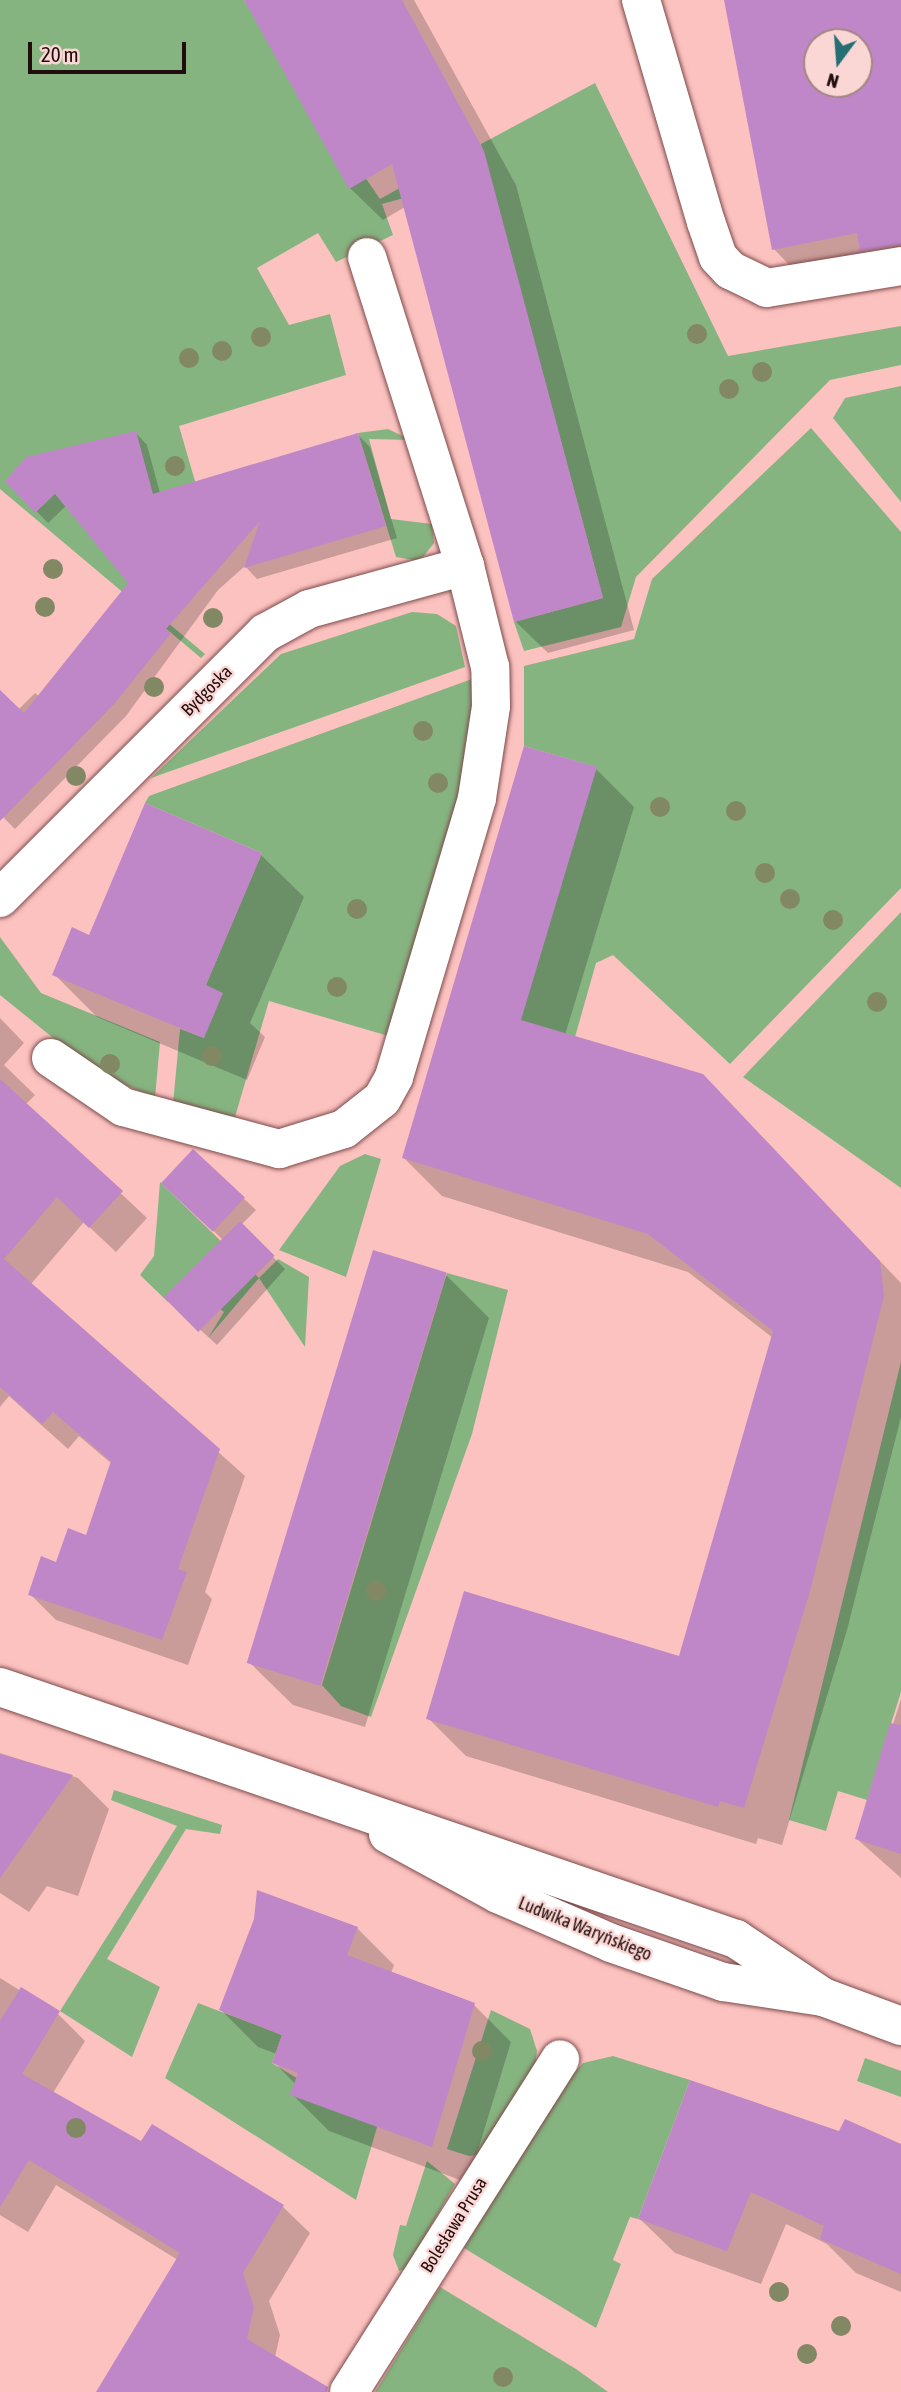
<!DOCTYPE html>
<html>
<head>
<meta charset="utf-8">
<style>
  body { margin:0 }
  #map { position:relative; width:901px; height:2392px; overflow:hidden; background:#fcc2c0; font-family:"Asap Condensed",sans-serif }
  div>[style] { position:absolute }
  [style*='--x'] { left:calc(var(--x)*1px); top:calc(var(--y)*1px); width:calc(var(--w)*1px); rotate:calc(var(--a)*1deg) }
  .green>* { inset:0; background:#86b481 }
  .shadow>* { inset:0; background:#0003 }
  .building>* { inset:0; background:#bf87c8; transform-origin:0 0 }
  .roads { filter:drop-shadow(0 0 2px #7c4b4a) drop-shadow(0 0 2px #7c4b4a) }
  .minor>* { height:38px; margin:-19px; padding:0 19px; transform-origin:19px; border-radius:19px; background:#fff }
  .trees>* { width:20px; height:20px; margin:-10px; border-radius:50%; background:#828864 }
  span { translate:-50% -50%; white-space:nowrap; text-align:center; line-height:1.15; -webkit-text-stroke:5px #fad6d4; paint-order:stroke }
  .street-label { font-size:18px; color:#210d0d }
  .north { position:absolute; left:803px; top:28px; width:70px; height:70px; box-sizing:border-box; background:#fad6d4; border:2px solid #a38684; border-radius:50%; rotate:196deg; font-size:19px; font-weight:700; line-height:28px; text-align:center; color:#210d0d }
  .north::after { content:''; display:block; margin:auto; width:24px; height:32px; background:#246f74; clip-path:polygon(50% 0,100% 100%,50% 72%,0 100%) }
  .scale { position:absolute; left:28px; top:42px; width:158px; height:32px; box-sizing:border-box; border:4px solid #210d0d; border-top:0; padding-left:9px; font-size:21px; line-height:24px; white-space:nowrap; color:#210d0d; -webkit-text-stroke:5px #fad6d4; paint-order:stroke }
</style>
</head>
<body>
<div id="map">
  <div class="green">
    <div style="clip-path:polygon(0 0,244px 0,380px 199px,429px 172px,458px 183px,382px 204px,393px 235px,336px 262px,318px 233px,257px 268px,289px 325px,330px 314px,346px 375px,179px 426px,208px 526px,135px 595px,205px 654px,201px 658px,0 489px)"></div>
    <div style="clip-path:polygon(595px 83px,728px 356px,901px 326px,901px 365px,830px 380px,636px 577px,621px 627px,524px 651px,514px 622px,603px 598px,481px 144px)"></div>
    <div style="clip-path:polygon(901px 386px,901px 502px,833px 418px,845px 398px)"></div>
    <div style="clip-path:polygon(811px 428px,901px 532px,901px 888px,730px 1064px,613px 955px,596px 963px,530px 1196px,472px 1179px,596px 767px,524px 746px,524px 666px,634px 639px,652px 579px)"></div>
    <div style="clip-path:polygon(388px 429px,411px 440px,369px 439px,391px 519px,432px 524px,434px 543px,420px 561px,396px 557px,358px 433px)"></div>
    <div style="clip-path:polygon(412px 612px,437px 614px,456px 626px,465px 667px,151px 778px,281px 654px)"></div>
    <div style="clip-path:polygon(472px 679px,471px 748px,392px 1037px,269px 1001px,235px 1117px,173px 1104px,180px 1029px,204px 1038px,206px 985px,262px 853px,145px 803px,149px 796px)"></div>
    <div style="clip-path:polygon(901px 912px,901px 1188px,743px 1077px)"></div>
    <div style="clip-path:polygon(0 937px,41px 993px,160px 1042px,155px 1098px,94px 1071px,0 995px)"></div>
    <div style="clip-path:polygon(365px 1154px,381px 1159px,346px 1277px,279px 1250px,340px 1166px)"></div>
    <div style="clip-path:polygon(160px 1182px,259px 1278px,278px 1259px,309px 1277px,305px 1347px,259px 1278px,208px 1338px,224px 1312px,187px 1281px,168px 1302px,140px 1275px,154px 1256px)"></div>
    <div style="clip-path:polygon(447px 1273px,508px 1290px,472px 1434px,371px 1717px,341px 1706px,322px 1685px)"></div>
    <div style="clip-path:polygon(901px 1362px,901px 1692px,867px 1800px,838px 1791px,826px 1831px,789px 1820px)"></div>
    <div style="clip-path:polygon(114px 1790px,222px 1825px,220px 1834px,186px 1829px,107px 1959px,160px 1987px,132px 2057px,60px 2011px,177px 1826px,111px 1800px)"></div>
    <div style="clip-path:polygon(198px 2003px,282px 2035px,272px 2063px,377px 2127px,356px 2200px,165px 2078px)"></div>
    <div style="clip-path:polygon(491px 2010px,530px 2029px,537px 2051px,535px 2067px,477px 2155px,469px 2156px,447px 2149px)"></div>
    <div style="clip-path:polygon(613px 2056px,690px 2080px,638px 2219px,630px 2217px,613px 2260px,621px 2264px,596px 2328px,464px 2248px,563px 2085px,583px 2063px)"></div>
    <div style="clip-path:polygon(865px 2058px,901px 2071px,901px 2097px,857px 2081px)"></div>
    <div style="clip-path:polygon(427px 2161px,455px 2184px,407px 2268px,399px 2271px,393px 2255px,400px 2225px,406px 2226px)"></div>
    <div style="clip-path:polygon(440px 2287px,576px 2369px,608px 2392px,375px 2392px)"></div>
  </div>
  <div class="shadow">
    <div style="clip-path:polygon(246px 0,414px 0,516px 185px,634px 630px,548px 653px,515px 621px,405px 207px,383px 220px,350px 188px)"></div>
    <div style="clip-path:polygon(evenodd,725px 0,901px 0,901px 269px,795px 271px,774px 249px,725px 0,817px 42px,859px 42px,859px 84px,817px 84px,817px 42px)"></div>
    <div style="clip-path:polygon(136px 433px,147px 445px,160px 493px,358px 435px,370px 447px,397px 538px,257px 579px,245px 566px,218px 590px,126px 716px,15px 829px,0 814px,0 728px,35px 693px,40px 697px,130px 583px,67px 505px,48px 523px,7px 481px)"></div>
    <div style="clip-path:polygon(596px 769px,634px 807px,565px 1035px,702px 1075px,901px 1283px,901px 1417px,847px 1630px,782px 1845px,758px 1838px,756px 1844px,466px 1756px,428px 1718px,680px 1658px,773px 1338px,688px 1272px,442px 1196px,404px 1158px)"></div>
    <div style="clip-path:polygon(261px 855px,304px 897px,250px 1023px,265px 1037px,247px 1080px,97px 1017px,54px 974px,90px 937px)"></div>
    <div style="clip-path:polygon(0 1018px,24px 1043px,4px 1065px,35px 1095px,26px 1104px,147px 1218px,116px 1252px,84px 1222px,31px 1284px,245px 1476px,205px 1592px,212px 1599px,188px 1665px,56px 1620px,30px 1594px,87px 1538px,112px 1464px,79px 1436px,68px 1449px,9px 1396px,0 1407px)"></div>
    <div style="clip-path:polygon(193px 1151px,256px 1210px,241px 1225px,285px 1269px,217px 1345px,182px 1313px,224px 1241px,163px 1182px)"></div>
    <div style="clip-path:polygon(446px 1275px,489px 1318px,365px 1727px,293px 1705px,250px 1663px)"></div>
    <div style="clip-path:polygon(901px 1699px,901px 1878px,857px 1839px)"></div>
    <div style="clip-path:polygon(0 1753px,78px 1778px,109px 1809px,78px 1896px,47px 1886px,29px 1912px,0 1893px)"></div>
    <div style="clip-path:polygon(357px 1928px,394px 1965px,391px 1973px,474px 2005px,511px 2042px,468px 2183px,329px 2131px,292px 2094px,296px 2085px,274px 2062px,277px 2054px,258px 2047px,221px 2010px)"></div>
    <div style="clip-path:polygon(0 1978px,58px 2014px,85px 2041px,53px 2093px,142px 2144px,152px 2127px,283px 2207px,310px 2233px,269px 2301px,280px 2335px,275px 2357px,319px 2392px,98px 2392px,178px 2260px,56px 2185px,28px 2232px,0 2215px)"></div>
    <div style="clip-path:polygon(840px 2133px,901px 2146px,901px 2292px,856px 2273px,827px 2244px,786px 2224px,761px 2284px,675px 2253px,640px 2219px)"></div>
  </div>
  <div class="building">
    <div style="clip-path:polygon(244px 0,402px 0,484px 151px,603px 598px,514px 622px,392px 164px,349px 189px)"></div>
    <div style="clip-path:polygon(evenodd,724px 0,901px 0,901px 245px,860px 251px,857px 233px,772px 250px,724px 0,817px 42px,859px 42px,859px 84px,817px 84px,817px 42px)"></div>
    <div style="clip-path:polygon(136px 431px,153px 494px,358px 433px,386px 526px,244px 568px,260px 521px,166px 629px,171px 633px,114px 704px,0 821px,0 690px,24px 713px,128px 583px,55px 494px,35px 513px,5px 481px,26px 457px)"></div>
    <div style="clip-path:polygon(524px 746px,597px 767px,521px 1020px,703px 1074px,880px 1261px,884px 1296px,810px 1591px,744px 1808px,720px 1801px,718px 1807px,426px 1719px,464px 1591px,679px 1656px,773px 1331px,648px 1234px,402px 1158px)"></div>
    <div style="clip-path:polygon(145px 803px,262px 853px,206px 985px,223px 993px,204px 1038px,52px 975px,72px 927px,89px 935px)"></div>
    <div style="clip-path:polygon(0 1079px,123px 1191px,89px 1228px,57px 1197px,4px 1259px,220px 1449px,178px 1569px,187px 1572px,162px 1640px,28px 1595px,41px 1556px,56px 1562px,68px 1528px,86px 1535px,111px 1461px,53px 1412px,42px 1424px,0 1387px)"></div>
    <div style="left:193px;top:1149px;width:71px;height:47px;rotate:43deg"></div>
    <div style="left:240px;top:1221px;width:49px;height:108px;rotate:45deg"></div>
    <div style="left:373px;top:1250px;width:77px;height:432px;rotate:17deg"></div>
    <div style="clip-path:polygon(890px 1723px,901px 1725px,901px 1854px,855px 1839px)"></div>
    <div style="clip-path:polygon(0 1754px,73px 1775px,0 1878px)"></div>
    <div style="clip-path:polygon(257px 1890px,358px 1927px,347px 1955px,475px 2003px,432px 2147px,290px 2095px,298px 2073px,272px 2063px,282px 2035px,219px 2010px,254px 1919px)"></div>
    <div style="clip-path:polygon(21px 1987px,60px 2011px,22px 2074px,141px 2141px,152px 2124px,284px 2205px,243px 2273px,254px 2307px,247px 2339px,328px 2387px,327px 2392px,96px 2392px,180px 2253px,29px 2160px,0 2207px,0 2021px)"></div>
    <div style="clip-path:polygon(690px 2080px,839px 2131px,845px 2119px,901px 2144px,901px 2274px,820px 2239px,824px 2226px,751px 2192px,727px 2251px,638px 2219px)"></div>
  </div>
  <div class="roads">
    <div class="minor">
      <div style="--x:641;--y:0;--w:231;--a:73.7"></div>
      <div style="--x:706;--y:222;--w:37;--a:71"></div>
      <div style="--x:718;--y:257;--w:18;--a:47"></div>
      <div style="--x:730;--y:270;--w:41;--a:25.9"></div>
      <div style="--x:767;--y:288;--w:136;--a:-9.3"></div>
      <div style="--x:0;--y:898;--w:375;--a:-45"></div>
      <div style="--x:265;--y:633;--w:50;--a:-28.6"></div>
      <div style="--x:309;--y:609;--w:162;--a:-15.4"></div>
      <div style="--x:51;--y:1058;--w:87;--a:34.2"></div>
      <div style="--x:123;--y:1107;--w:162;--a:15.1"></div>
      <div style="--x:279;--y:1149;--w:68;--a:-17.1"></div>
      <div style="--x:344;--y:1129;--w:48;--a:-38.3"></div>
      <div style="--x:382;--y:1099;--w:25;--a:-61"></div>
      <div style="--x:394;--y:1077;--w:291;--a:-73.4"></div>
      <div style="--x:477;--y:798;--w:93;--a:-81.3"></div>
      <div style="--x:491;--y:706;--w:39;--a:-91"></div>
      <div style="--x:490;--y:667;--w:104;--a:-103.9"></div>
      <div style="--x:465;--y:566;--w:324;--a:-107.6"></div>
      <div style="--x:0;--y:1687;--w:778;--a:18.9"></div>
      <div style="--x:736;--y:1939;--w:105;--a:33.7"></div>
      <div style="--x:388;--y:1834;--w:125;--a:28.6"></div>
      <div style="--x:498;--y:1894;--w:123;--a:23.4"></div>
      <div style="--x:611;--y:1943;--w:119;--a:19.2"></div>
      <div style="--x:723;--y:1982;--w:101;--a:8.5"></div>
      <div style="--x:823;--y:1997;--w:83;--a:20.4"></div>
      <div style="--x:349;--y:2392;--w:394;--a:-57.6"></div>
    </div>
  </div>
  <div class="trees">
    <div style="left:697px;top:334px"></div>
    <div style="left:261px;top:337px"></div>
    <div style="left:222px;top:351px"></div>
    <div style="left:189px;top:358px"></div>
    <div style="left:762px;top:372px"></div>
    <div style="left:729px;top:389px"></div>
    <div style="left:175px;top:466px"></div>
    <div style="left:53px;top:569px"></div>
    <div style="left:45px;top:607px"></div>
    <div style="left:213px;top:618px"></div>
    <div style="left:154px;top:687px"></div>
    <div style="left:423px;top:731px"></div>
    <div style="left:76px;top:776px"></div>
    <div style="left:438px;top:783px"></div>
    <div style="left:660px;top:807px"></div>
    <div style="left:736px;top:811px"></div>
    <div style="left:765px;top:873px"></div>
    <div style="left:790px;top:899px"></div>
    <div style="left:357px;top:909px"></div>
    <div style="left:833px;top:920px"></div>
    <div style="left:337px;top:987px"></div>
    <div style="left:877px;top:1002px"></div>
    <div style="left:212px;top:1056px"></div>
    <div style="left:110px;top:1064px"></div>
    <div style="left:376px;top:1591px"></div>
    <div style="left:482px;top:2051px"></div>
    <div style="left:76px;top:2128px"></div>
    <div style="left:779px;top:2292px"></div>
    <div style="left:841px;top:2326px"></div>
    <div style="left:807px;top:2354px"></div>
    <div style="left:503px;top:2377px"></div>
  </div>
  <div class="street-label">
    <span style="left:207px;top:691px;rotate:-45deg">Bydgoska</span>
    <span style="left:585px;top:1929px;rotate:22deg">Ludwika Waryńskiego</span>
    <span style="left:454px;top:2225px;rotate:-58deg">Bolesława Prusa</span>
  </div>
  <div class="north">N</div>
  <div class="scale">20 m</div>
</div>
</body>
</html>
